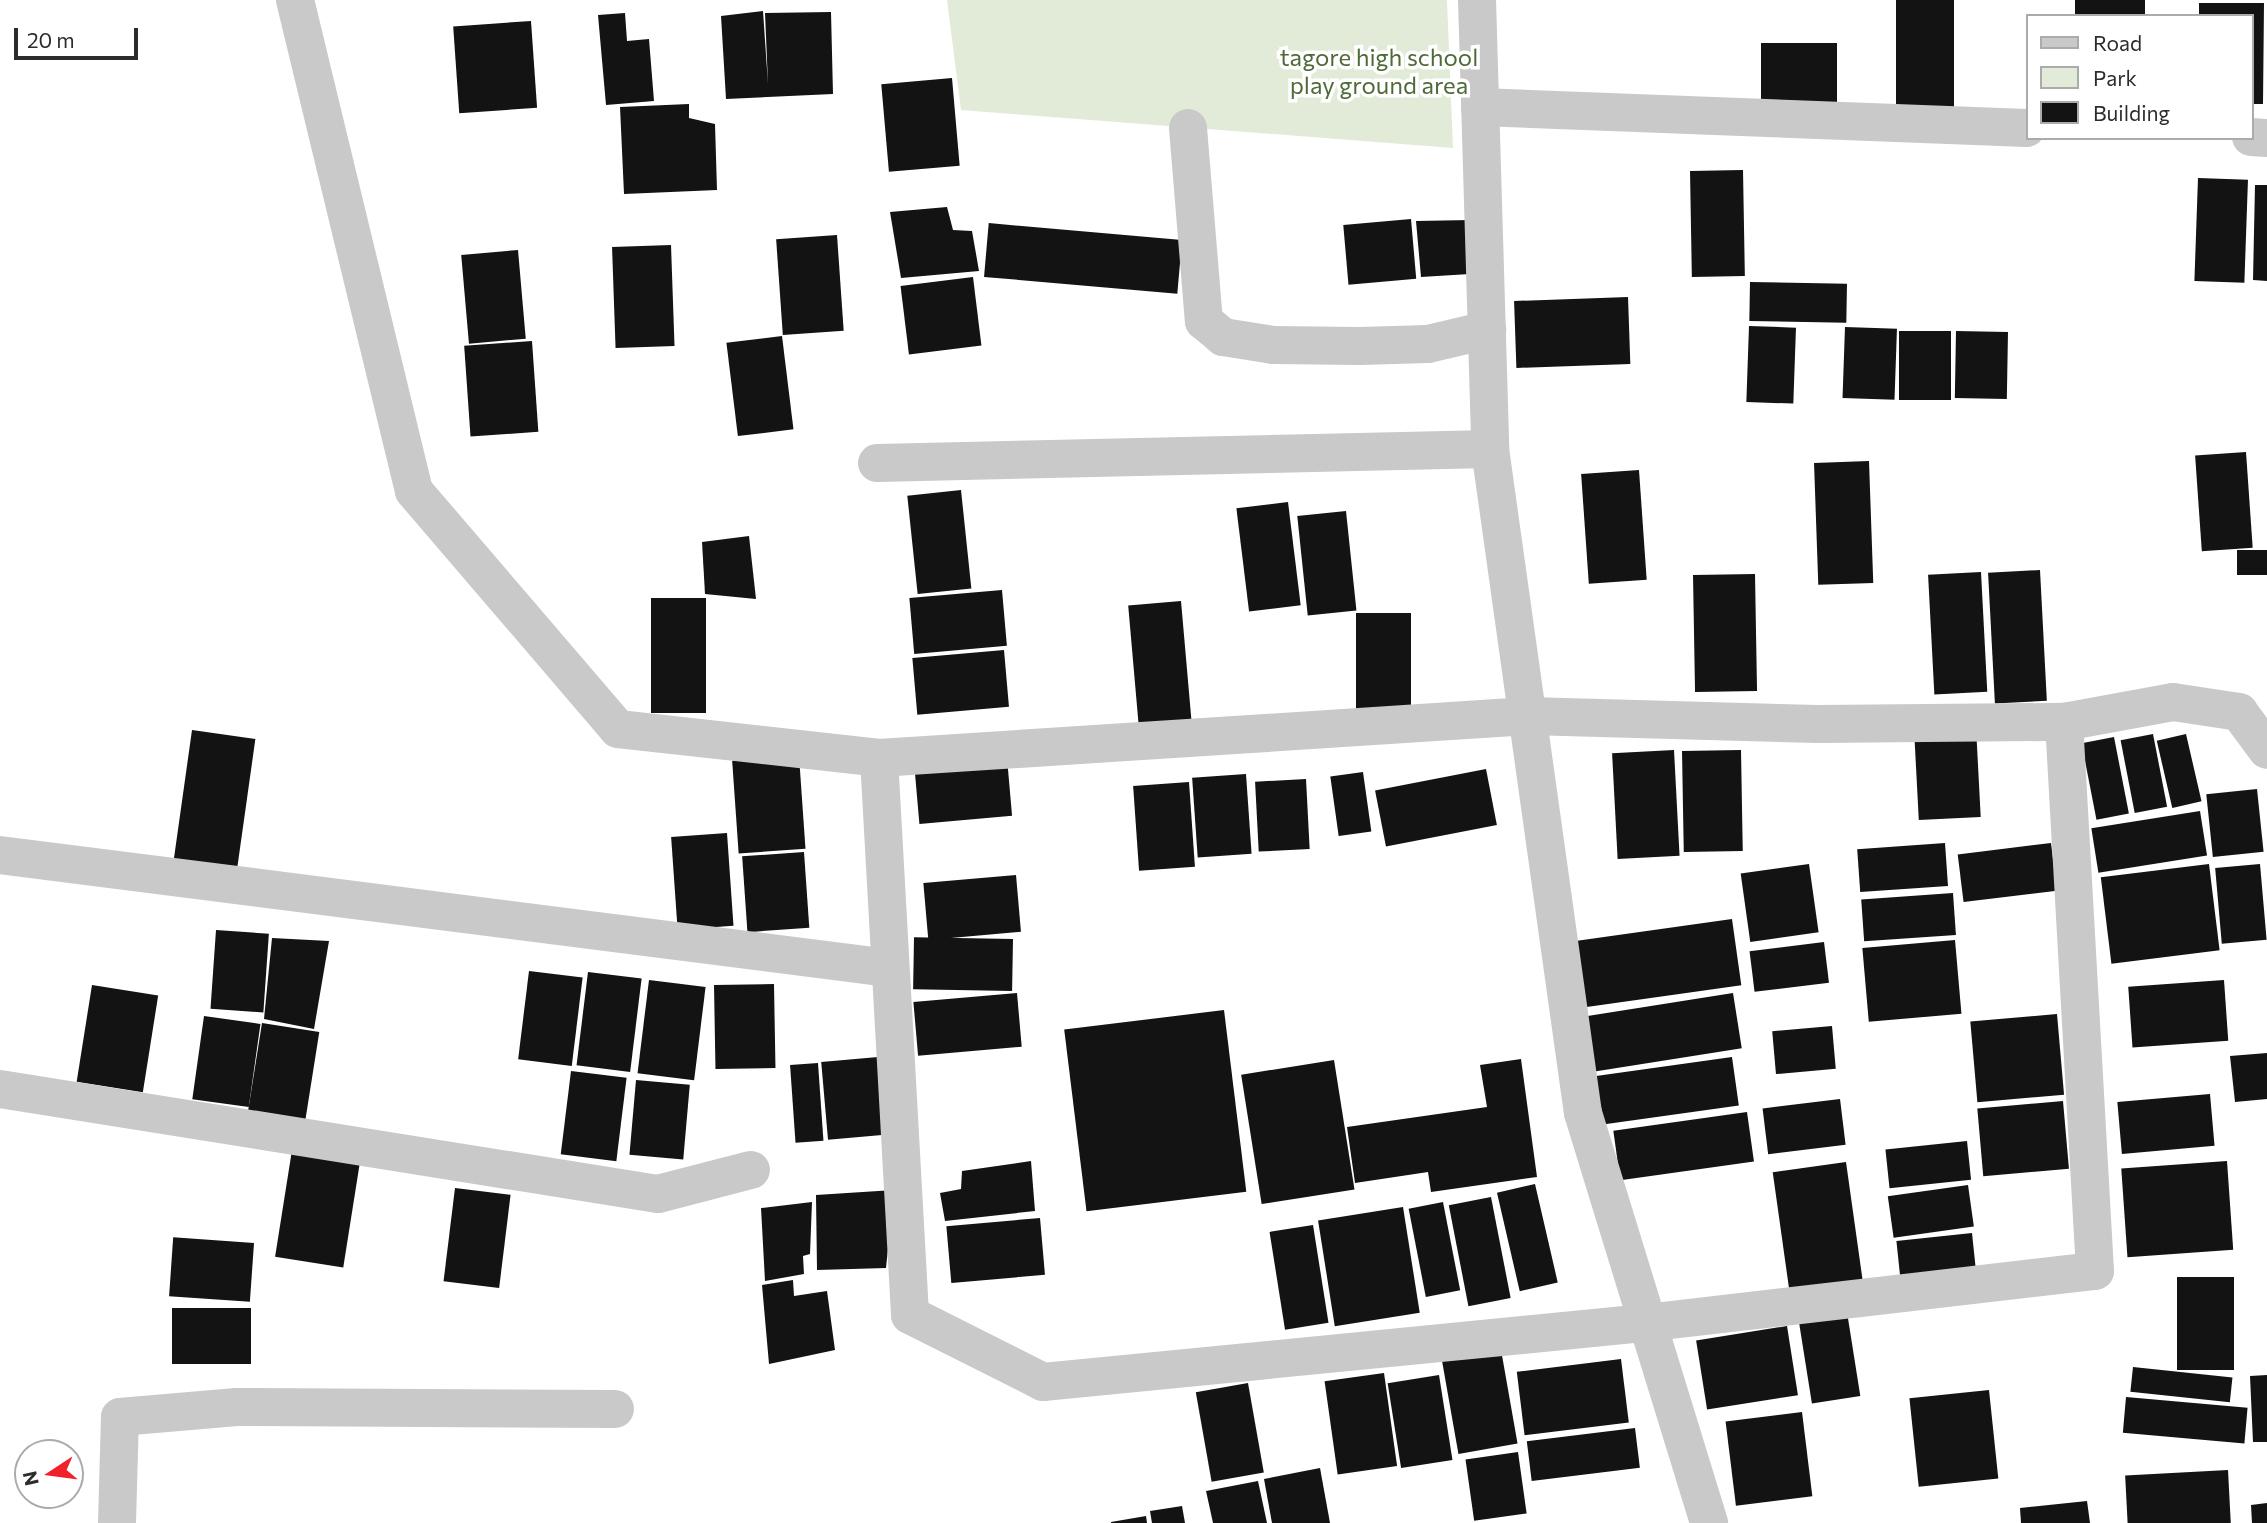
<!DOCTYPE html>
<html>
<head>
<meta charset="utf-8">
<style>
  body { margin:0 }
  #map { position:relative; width:2267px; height:1523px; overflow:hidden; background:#fff; font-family:Commissioner,sans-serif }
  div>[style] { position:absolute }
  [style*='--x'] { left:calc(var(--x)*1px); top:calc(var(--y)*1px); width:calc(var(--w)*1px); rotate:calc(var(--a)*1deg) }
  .green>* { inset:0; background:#e2ebd8 }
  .building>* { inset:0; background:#131313; transform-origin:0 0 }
  .minor>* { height:38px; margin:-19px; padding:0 19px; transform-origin:19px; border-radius:19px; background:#c9c9c9 }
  span { translate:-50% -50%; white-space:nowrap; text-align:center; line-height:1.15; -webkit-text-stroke:7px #fff; paint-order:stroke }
  .park-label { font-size:24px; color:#4e6a37 }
  .legend { position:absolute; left:2026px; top:14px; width:228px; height:126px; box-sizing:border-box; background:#fff; border:2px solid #ababab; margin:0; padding:9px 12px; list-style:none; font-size:21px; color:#2c2c2c }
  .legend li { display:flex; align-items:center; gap:14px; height:35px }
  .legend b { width:35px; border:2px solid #ababab }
  .north { position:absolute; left:14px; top:1439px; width:70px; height:70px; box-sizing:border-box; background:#fff; border:2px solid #ababab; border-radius:50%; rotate:257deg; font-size:19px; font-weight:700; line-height:28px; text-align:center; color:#2c2c2c }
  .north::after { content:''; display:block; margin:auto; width:24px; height:32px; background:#f0212c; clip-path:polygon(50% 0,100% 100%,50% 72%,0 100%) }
  .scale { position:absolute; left:14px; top:28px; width:124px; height:32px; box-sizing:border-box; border:4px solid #2c2c2c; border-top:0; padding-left:9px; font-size:21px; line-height:24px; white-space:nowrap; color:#2c2c2c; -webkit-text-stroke:5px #fff; paint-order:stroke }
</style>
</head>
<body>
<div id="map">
  <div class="green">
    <div style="clip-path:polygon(947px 0,1447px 0,1453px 148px,961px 110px)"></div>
  </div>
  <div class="building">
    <div style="left:1896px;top:0;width:58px;height:114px"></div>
    <div style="left:2075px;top:0;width:70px;height:16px"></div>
    <div style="clip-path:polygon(2199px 3px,2264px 3px,2263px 104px,2251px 104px,2251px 16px,2199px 16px)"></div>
    <div style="clip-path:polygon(763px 11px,768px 84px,765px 13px,831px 12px,833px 94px,726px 99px,721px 16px)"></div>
    <div style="clip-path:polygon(625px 13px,627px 41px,649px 39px,654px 101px,606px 105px,598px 15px)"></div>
    <div style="left:531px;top:21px;width:87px;height:78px;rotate:86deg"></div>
    <div style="left:1761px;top:43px;width:76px;height:64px"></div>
    <div style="left:952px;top:78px;width:88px;height:71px;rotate:85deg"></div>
    <div style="clip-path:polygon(689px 104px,689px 118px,715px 124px,717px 190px,624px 194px,620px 107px)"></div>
    <div style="left:1743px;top:170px;width:106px;height:53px;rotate:89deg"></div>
    <div style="left:2198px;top:178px;width:50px;height:103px;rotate:2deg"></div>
    <div style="clip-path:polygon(2255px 185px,2267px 185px,2267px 281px,2253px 280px)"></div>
    <div style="clip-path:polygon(947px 207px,953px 230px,972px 231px,979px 271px,901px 278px,890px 212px)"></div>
    <div style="left:1411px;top:219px;width:60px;height:68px;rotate:85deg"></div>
    <div style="clip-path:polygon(1471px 220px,1470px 274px,1421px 277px,1416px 221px)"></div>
    <div style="left:837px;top:235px;width:96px;height:61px;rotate:86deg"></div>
    <div style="left:1182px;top:240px;width:54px;height:194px;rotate:95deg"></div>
    <div style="left:671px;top:245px;width:101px;height:59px;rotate:88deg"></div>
    <div style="left:518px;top:250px;width:89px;height:57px;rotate:85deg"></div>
    <div style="left:973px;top:277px;width:69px;height:73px;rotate:83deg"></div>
    <div style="left:1750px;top:282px;width:97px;height:39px;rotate:1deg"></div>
    <div style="left:1628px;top:297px;width:67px;height:114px;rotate:88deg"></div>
    <div style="left:1749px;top:326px;width:47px;height:76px;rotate:2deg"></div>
    <div style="left:1845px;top:327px;width:52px;height:71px;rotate:2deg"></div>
    <div style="left:1899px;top:331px;width:52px;height:69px"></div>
    <div style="left:1956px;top:331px;width:52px;height:67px;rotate:1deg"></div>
    <div style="left:782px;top:336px;width:94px;height:56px;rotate:83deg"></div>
    <div style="left:532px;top:341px;width:91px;height:68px;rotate:86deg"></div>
    <div style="left:2246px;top:452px;width:96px;height:51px;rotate:86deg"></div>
    <div style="left:1869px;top:461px;width:122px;height:55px;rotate:88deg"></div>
    <div style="left:1639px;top:470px;width:110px;height:58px;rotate:86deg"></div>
    <div style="left:961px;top:490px;width:99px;height:54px;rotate:84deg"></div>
    <div style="left:1288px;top:502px;width:104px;height:52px;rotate:83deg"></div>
    <div style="left:1346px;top:511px;width:100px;height:49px;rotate:84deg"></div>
    <div style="clip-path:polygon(749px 536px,756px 599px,705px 594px,702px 542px)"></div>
    <div style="left:2267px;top:550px;width:25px;height:30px;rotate:90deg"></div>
    <div style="left:2040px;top:570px;width:131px;height:52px;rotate:87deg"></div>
    <div style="left:1981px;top:572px;width:120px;height:53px;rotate:87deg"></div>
    <div style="left:1755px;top:574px;width:117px;height:62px;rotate:89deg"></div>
    <div style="left:1002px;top:590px;width:56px;height:93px;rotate:85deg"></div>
    <div style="left:706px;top:598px;width:115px;height:55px;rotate:90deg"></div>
    <div style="left:1181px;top:601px;width:130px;height:53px;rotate:85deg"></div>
    <div style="left:1356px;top:613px;width:55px;height:101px"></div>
    <div style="left:1004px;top:650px;width:57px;height:92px;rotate:85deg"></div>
    <div style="left:1976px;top:727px;width:90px;height:62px;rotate:87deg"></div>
    <div style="left:192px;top:730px;width:64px;height:133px;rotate:8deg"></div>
    <div style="left:2153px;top:734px;width:74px;height:33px;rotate:79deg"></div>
    <div style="left:2186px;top:734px;width:69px;height:30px;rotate:77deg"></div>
    <div style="left:2114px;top:737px;width:78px;height:33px;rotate:79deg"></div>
    <div style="left:1674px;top:750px;width:106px;height:62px;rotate:87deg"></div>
    <div style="left:1741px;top:750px;width:101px;height:59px;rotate:89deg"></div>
    <div style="left:799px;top:756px;width:93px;height:67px;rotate:86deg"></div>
    <div style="left:1007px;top:758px;width:58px;height:93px;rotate:85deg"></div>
    <div style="left:1486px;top:769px;width:57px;height:113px;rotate:79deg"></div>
    <div style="left:1363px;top:772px;width:60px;height:33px;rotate:82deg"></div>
    <div style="left:1246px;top:774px;width:80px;height:54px;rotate:86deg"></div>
    <div style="left:1306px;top:779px;width:70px;height:51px;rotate:87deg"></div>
    <div style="left:1189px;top:782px;width:85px;height:56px;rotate:86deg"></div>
    <div style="left:2257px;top:789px;width:63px;height:51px;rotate:84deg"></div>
    <div style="left:2200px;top:811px;width:45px;height:110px;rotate:81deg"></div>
    <div style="left:727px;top:833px;width:93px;height:56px;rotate:86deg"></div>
    <div style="left:1945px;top:843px;width:43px;height:88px;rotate:86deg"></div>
    <div style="left:2051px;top:843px;width:48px;height:94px;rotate:83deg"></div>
    <div style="left:804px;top:852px;width:76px;height:62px;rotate:86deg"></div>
    <div style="left:1809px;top:864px;width:69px;height:69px;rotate:82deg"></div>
    <div style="left:2209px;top:864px;width:87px;height:109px;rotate:83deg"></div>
    <div style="left:2260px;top:864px;width:76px;height:45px;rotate:85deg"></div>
    <div style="left:1016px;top:875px;width:57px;height:93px;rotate:85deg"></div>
    <div style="left:1953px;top:893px;width:42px;height:92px;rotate:86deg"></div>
    <div style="left:1732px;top:919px;width:67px;height:158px;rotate:82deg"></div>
    <div style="left:216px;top:930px;width:53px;height:79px;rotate:4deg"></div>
    <div style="clip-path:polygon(272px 938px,329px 941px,314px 1029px,264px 1019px)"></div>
    <div style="left:1013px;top:939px;width:52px;height:99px;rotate:91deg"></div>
    <div style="left:1955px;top:940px;width:74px;height:93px;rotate:85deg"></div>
    <div style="left:1824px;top:942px;width:41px;height:75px;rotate:83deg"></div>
    <div style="left:529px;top:971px;width:54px;height:89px;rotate:7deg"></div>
    <div style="left:588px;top:972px;width:54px;height:94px;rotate:7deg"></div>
    <div style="left:649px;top:980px;width:57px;height:94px;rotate:7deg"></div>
    <div style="left:2224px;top:980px;width:61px;height:96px;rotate:86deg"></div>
    <div style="left:774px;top:984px;width:84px;height:60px;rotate:89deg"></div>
    <div style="left:92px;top:985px;width:67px;height:98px;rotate:9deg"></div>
    <div style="left:1017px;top:993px;width:54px;height:104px;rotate:85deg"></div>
    <div style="left:1733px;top:993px;width:56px;height:152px;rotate:81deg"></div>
    <div style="left:1224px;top:1010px;width:183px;height:161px;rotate:83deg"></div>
    <div style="left:2057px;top:1014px;width:81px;height:87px;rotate:85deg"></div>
    <div style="left:204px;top:1016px;width:57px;height:84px;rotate:8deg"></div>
    <div style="left:262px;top:1023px;width:58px;height:95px;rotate:9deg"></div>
    <div style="left:1832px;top:1026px;width:43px;height:60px;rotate:85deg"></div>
    <div style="clip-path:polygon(2267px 1053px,2267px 1099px,2235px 1102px,2230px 1056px)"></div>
    <div style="left:878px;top:1057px;width:78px;height:57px;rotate:85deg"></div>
    <div style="left:1732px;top:1057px;width:49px;height:139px;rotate:82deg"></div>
    <div style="clip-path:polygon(1521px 1059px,1537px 1177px,1431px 1192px,1428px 1172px,1355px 1183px,1347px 1127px,1487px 1107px,1480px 1065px)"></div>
    <div style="left:1334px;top:1060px;width:131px;height:94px;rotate:81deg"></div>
    <div style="left:818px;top:1063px;width:78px;height:28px;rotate:86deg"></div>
    <div style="left:571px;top:1071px;width:56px;height:84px;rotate:7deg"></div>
    <div style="left:636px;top:1080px;width:54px;height:75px;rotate:5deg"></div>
    <div style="left:2210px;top:1094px;width:52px;height:93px;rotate:85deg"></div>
    <div style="left:1840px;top:1099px;width:46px;height:78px;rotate:83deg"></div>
    <div style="left:2063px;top:1101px;width:68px;height:86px;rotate:85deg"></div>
    <div style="left:1747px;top:1112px;width:50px;height:135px;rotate:82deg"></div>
    <div style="left:1967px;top:1141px;width:39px;height:82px;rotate:84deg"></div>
    <div style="left:292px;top:1150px;width:69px;height:108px;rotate:9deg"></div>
    <div style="clip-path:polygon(1031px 1161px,1035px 1211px,945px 1221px,940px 1193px,961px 1189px,962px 1171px)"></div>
    <div style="left:2227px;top:1161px;width:89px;height:106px;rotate:86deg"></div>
    <div style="left:1846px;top:1162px;width:132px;height:74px;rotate:82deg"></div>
    <div style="left:1535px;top:1184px;width:101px;height:39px;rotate:77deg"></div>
    <div style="left:1968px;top:1185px;width:42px;height:81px;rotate:82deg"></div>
    <div style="left:455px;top:1188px;width:56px;height:94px;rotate:7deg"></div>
    <div style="clip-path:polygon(894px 1190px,886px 1268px,817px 1270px,816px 1195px)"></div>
    <div style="left:1491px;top:1197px;width:103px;height:43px;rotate:79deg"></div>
    <div style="clip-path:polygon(812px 1202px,810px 1254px,803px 1256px,804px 1274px,765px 1281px,761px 1208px)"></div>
    <div style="left:1443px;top:1202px;width:90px;height:35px;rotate:79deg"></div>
    <div style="left:1403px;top:1207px;width:107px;height:86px;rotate:81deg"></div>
    <div style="left:1040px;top:1218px;width:57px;height:94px;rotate:85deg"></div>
    <div style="left:1313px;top:1225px;width:99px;height:44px;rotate:81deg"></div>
    <div style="left:1972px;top:1233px;width:36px;height:76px;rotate:84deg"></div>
    <div style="left:254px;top:1243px;width:59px;height:81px;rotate:94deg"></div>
    <div style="left:2177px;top:1277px;width:57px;height:93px"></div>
    <div style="clip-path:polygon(793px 1280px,794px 1296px,827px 1291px,835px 1350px,769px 1364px,762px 1285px)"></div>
    <div style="left:172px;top:1308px;width:79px;height:56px"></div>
    <div style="left:1847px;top:1312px;width:85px;height:49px;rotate:81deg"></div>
    <div style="left:1787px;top:1326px;width:70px;height:92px;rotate:81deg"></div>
    <div style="left:1500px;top:1344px;width:101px;height:60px;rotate:80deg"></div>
    <div style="left:1621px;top:1359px;width:64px;height:105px;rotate:83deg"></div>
    <div style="left:2133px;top:1367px;width:100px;height:25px;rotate:6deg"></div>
    <div style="left:1384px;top:1373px;width:94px;height:60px;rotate:82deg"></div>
    <div style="left:1439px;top:1375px;width:86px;height:52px;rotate:81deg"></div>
    <div style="clip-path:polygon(2267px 1375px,2267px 1442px,2253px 1442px,2250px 1376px)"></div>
    <div style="left:1248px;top:1383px;width:91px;height:53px;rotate:80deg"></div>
    <div style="left:1989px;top:1390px;width:89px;height:80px;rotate:84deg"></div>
    <div style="left:2126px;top:1397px;width:122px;height:36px;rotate:5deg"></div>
    <div style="left:1802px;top:1412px;width:85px;height:77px;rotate:83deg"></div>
    <div style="left:1635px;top:1428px;width:40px;height:109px;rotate:83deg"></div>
    <div style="left:1518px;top:1452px;width:62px;height:53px;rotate:82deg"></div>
    <div style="clip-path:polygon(1320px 1468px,1330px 1523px,1272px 1523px,1264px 1479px)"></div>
    <div style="left:2228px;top:1470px;width:53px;height:103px;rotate:87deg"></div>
    <div style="clip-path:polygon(1258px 1481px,1267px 1523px,1213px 1523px,1206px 1491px)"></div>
    <div style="clip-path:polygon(2087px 1501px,2090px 1523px,2021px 1523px,2020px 1508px)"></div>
    <div style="clip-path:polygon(2267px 1503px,2267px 1523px,2252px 1523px,2251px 1505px)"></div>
    <div style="clip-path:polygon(1182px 1506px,1185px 1523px,1152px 1523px,1150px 1511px)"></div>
    <div style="clip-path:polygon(1146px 1516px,1147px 1523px,1111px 1523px,1111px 1522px)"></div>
  </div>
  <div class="minor">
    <div style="--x:295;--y:0;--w:505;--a:76.38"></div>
    <div style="--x:414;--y:491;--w:313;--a:49.4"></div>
    <div style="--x:618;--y:729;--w:263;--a:6.3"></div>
    <div style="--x:879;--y:758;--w:558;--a:86.81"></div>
    <div style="--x:910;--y:1315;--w:149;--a:26.7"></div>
    <div style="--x:1043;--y:1382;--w:605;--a:-5.6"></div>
    <div style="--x:1645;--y:1323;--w:453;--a:-6.6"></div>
    <div style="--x:2095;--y:1271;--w:550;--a:-93.23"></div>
    <div style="--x:1477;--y:0;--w:449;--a:88.3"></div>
    <div style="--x:1490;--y:449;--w:670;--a:82.03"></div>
    <div style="--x:1583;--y:1113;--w:429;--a:72.9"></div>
    <div style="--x:1480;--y:107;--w:547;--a:2.2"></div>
    <div style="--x:1188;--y:128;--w:194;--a:85.3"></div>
    <div style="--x:1204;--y:321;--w:25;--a:40"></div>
    <div style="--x:1223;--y:337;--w:51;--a:9.1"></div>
    <div style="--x:1273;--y:345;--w:87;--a:0.7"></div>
    <div style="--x:1360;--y:346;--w:68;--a:-1.7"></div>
    <div style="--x:1428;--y:344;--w:61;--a:-13.3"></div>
    <div style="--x:2251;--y:137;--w:16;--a:4"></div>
    <div style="--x:877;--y:463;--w:613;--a:-1.31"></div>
    <div style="--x:879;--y:758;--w:650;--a:-3.7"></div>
    <div style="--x:1528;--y:716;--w:290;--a:1.6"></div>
    <div style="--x:1818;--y:724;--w:246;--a:-0.5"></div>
    <div style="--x:2064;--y:722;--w:111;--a:-10.4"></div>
    <div style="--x:2173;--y:702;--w:67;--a:8.6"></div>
    <div style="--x:2239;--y:712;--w:47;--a:53.6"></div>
    <div style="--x:0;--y:855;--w:897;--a:7.24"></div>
    <div style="--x:0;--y:1089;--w:666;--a:9.07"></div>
    <div style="--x:658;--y:1194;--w:96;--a:-14.5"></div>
    <div style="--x:117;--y:1523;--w:106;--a:-88.4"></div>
    <div style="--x:120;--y:1417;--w:117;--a:-4.9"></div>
    <div style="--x:237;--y:1407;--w:378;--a:0.3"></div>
  </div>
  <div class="park-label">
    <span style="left:1379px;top:71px">tagore high school<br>play ground area</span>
  </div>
  <ul class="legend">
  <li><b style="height:9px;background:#c9c9c9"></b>Road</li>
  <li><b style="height:19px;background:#e2ebd8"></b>Park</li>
  <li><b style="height:19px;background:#131313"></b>Building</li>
  </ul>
  <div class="north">N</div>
  <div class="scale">20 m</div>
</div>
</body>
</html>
